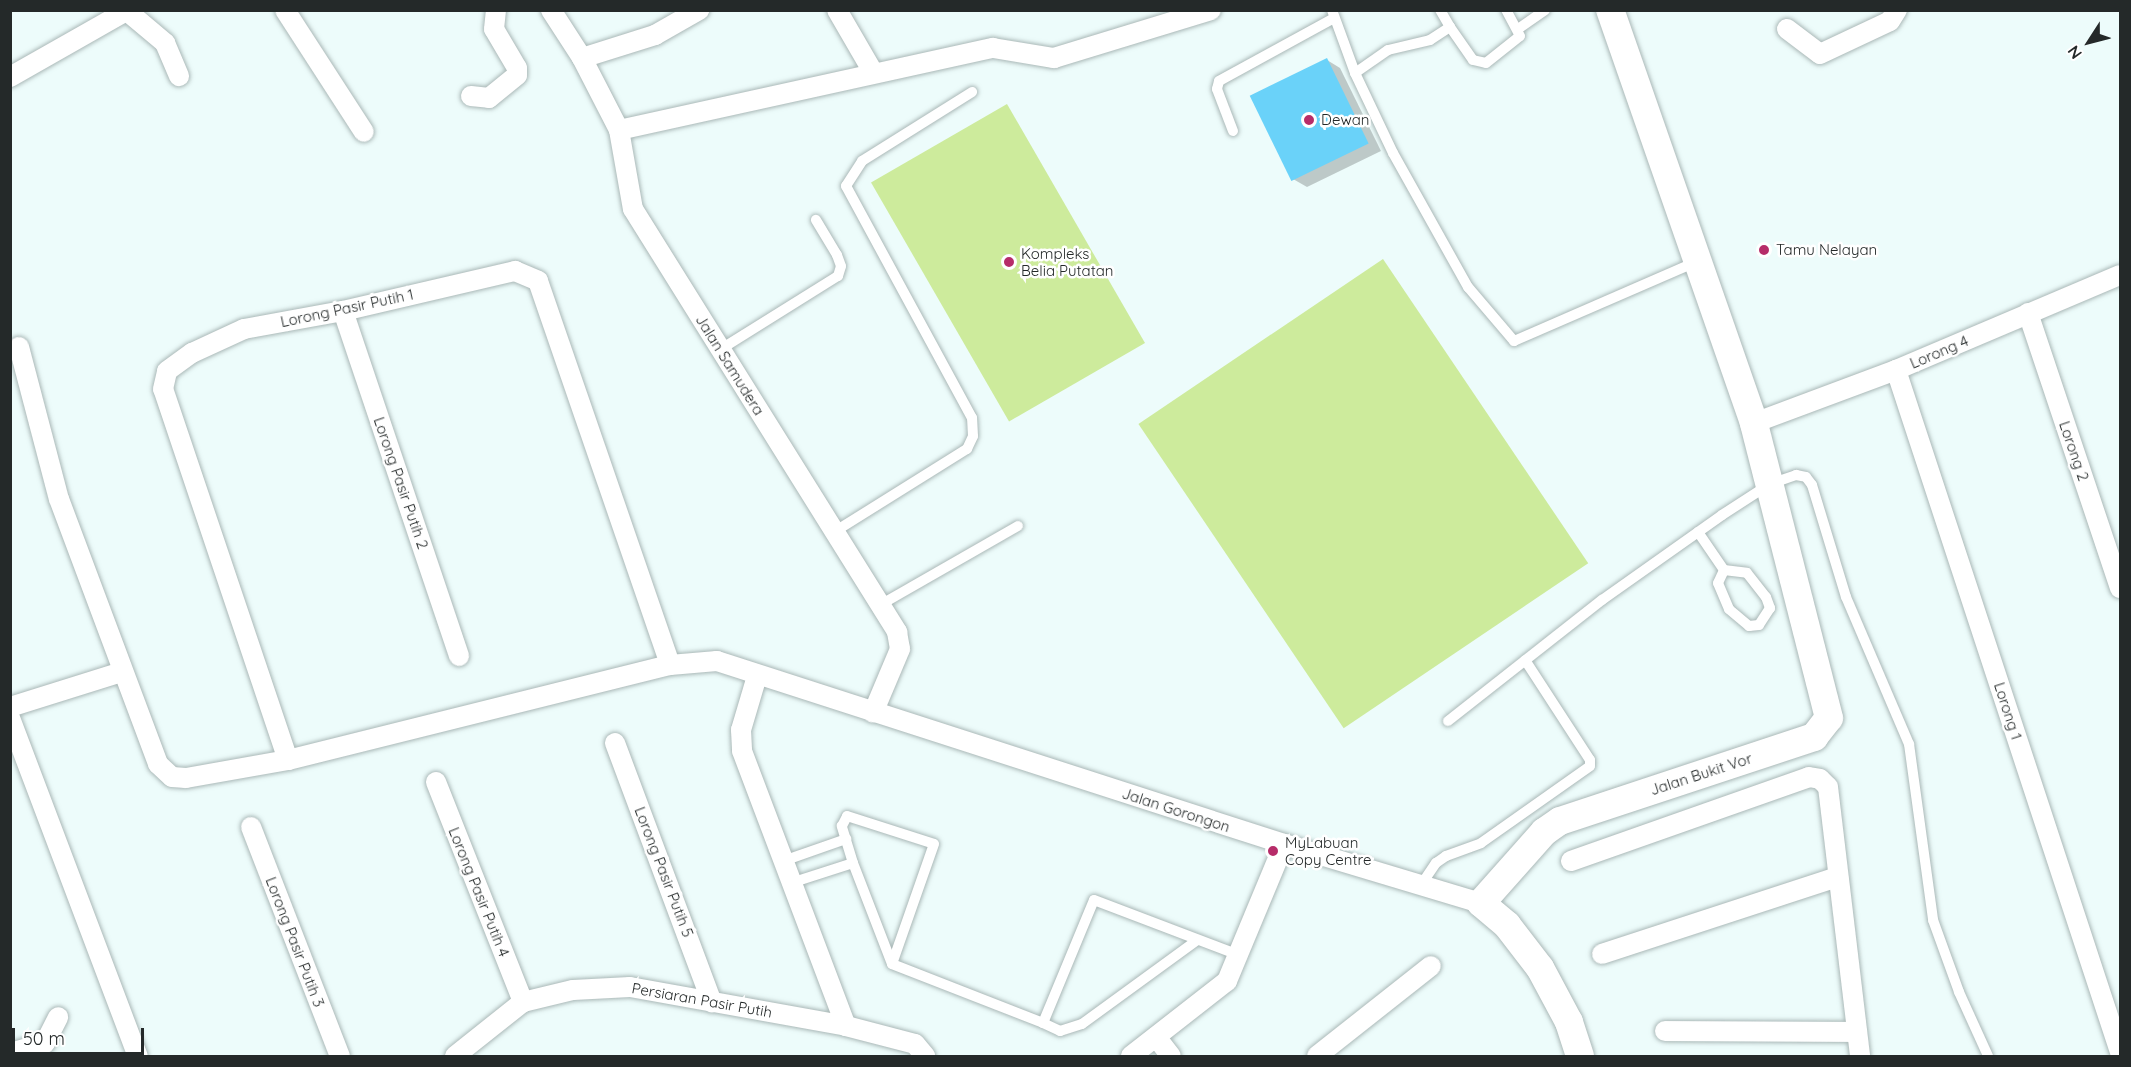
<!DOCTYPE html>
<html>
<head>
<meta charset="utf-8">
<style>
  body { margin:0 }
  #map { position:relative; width:2131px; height:1067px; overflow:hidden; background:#edfcfb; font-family:Quicksand,sans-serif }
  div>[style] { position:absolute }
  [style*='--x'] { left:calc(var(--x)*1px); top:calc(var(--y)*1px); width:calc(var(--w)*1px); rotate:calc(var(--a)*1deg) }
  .green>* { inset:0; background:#cdeb9c; transform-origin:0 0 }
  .shadow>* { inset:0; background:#0003 }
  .building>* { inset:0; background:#6ad2f9; transform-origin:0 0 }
  .roads { filter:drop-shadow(0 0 2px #aab8b7) drop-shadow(0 0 2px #aab8b7) }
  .lane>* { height:10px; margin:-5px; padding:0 5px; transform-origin:5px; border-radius:5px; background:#fff }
  .street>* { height:20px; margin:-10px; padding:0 10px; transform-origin:10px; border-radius:10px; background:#fff }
  .secondary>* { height:28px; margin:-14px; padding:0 14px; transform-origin:14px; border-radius:14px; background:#fff }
  .dots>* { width:16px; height:16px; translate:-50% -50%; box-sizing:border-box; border:3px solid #fff; border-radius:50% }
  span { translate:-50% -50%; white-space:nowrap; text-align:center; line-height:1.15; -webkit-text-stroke:5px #fff; paint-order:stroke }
  .poi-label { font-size:15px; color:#242929 }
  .left { translate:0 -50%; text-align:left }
  .street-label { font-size:15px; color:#242929 }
  .frame { position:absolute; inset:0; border:12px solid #242929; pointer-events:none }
  .north { position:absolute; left:2059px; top:12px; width:60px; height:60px; -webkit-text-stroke:4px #fff; paint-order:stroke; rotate:234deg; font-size:16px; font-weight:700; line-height:24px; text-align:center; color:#242929 }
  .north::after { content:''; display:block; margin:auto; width:21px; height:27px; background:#242929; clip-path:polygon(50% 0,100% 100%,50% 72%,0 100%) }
  .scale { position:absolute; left:12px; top:1028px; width:132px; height:27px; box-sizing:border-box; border:3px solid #242929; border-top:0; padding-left:8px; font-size:18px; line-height:21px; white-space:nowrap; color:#242929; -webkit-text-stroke:4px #fff; paint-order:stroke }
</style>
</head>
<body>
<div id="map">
  <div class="green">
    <div style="left:1007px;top:104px;width:276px;height:157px;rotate:60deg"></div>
    <div style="left:1383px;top:259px;width:367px;height:295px;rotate:56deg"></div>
  </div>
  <div class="shadow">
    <div style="clip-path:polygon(1327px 60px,1340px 68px,1381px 151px,1307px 187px,1293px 179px,1252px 97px)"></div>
  </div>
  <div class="building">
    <div style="left:1327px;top:58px;width:95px;height:86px;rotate:64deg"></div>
  </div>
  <div class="roads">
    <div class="lane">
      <div style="--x:1332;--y:10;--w:67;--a:69.9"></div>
      <div style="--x:1355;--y:73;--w:89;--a:64.6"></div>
      <div style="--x:1393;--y:153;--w:154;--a:60.8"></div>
      <div style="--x:1468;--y:287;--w:71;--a:49.6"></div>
      <div style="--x:1514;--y:341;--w:198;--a:-23.5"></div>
      <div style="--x:1450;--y:27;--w:40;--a:55.1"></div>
      <div style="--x:1473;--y:60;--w:13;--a:13"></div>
      <div style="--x:1486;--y:63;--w:43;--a:-38.5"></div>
      <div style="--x:1520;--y:36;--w:30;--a:-118"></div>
      <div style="--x:1518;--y:29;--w:33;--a:-35"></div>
      <div style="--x:1355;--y:73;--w:40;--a:-34.9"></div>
      <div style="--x:1388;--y:50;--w:43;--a:-13.4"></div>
      <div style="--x:1430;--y:40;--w:24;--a:-33"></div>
      <div style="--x:1450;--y:27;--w:20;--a:-120"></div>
      <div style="--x:1233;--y:131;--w:45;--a:-110.9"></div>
      <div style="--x:1217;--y:89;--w:8;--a:-76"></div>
      <div style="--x:1219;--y:81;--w:131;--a:-28.7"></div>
      <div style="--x:721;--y:349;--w:138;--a:-32"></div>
      <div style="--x:838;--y:276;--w:10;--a:-73"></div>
      <div style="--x:841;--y:266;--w:12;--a:-110"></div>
      <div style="--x:837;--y:255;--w:41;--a:-121"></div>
      <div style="--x:834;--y:532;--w:157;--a:-32"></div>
      <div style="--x:967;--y:449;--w:14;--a:-65"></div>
      <div style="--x:973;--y:436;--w:18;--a:-93"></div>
      <div style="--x:972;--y:418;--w:264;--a:-118.5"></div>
      <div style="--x:846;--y:186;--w:30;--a:-57"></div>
      <div style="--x:862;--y:161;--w:130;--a:-32.1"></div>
      <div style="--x:1698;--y:532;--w:46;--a:55.6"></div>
      <div style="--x:1724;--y:570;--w:23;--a:7"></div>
      <div style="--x:1747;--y:573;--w:31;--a:52"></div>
      <div style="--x:1766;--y:597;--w:12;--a:70"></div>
      <div style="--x:1770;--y:608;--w:20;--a:123"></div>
      <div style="--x:1759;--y:625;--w:10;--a:174"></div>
      <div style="--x:1749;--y:626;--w:26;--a:-140"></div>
      <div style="--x:1729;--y:609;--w:28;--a:-113"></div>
      <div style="--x:1718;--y:583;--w:14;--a:-65"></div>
      <div style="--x:880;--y:605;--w:159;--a:-29.8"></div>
      <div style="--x:1448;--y:721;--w:196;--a:-38.2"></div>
      <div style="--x:1602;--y:600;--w:147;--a:-35.3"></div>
      <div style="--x:1722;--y:515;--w:57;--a:-32.9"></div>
      <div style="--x:1770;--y:484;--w:28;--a:-19"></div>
      <div style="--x:1796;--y:475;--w:10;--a:11"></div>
      <div style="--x:1806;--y:477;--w:10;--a:53"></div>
      <div style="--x:1812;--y:485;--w:117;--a:73.1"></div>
      <div style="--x:1846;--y:597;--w:160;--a:66.8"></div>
      <div style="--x:1909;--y:744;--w:178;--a:82.2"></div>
      <div style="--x:1933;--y:920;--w:77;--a:70.1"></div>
      <div style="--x:1959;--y:992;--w:70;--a:65.6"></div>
      <div style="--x:786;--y:860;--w:64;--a:-19.3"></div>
      <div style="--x:794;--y:882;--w:62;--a:-17.9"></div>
      <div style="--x:1421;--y:885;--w:27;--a:-56"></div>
      <div style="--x:1436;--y:863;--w:12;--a:-35"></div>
      <div style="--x:1446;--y:856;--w:37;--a:-20"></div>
      <div style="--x:1481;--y:843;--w:133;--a:-35.2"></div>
      <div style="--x:1590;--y:766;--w:6;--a:-90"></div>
      <div style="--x:1590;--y:760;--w:119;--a:-123"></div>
      <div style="--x:892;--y:964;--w:108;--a:-111.1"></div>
      <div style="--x:853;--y:863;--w:39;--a:-107"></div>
      <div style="--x:842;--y:826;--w:11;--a:-63"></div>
      <div style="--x:847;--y:816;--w:91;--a:17.8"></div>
      <div style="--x:934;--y:844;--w:127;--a:109.3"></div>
      <div style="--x:892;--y:964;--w:162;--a:21.3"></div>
      <div style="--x:1043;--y:1023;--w:133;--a:-67.5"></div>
      <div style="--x:1094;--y:900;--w:152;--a:20.8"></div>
      <div style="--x:1043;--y:1023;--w:19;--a:25"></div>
      <div style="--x:1060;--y:1031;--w:23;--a:-18"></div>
      <div style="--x:1082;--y:1024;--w:141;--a:-36.1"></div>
    </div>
    <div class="street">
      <div style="--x:285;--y:10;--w:145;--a:57.1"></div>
      <div style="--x:551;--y:10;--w:57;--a:57.1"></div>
      <div style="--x:582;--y:58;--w:81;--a:62.8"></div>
      <div style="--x:619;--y:130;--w:80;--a:80"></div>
      <div style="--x:633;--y:209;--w:499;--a:58"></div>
      <div style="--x:897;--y:632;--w:17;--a:80"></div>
      <div style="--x:900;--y:649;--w:69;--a:112.9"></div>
      <div style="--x:837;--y:10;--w:72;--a:59.9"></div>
      <div style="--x:127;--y:11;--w:50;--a:40.1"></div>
      <div style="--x:165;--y:43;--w:36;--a:67"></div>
      <div style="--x:1787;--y:29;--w:41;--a:37.1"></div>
      <div style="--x:1820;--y:54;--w:77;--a:-25.2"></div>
      <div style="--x:1890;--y:21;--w:13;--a:-58"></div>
      <div style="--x:582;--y:58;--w:77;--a:-17.5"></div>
      <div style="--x:655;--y:35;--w:51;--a:-29.6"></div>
      <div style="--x:10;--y:77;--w:136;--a:-29.6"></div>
      <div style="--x:471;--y:96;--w:18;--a:6"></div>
      <div style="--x:489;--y:98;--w:36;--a:-39"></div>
      <div style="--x:517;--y:75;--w:7;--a:-90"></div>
      <div style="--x:517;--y:68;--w:45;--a:-120.5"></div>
      <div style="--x:494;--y:29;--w:19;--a:-84"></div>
      <div style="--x:619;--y:130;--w:383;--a:-12.4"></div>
      <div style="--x:993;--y:48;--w:62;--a:9.3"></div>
      <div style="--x:1054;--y:58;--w:164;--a:-17"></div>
      <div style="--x:343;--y:311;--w:364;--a:71.4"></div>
      <div style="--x:2028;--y:313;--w:290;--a:71.5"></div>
      <div style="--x:19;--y:347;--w:157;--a:75.3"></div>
      <div style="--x:59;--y:499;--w:283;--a:69.5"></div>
      <div style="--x:158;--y:764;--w:19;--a:43"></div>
      <div style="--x:172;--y:777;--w:14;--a:4"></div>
      <div style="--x:186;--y:778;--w:104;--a:-10"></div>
      <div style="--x:288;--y:760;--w:394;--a:-14"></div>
      <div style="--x:670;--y:665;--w:47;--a:-4.9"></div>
      <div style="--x:717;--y:661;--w:596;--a:17.89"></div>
      <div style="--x:1284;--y:844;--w:206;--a:16.7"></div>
      <div style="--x:1896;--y:370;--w:718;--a:71.82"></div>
      <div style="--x:1754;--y:423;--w:152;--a:-20.5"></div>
      <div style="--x:1896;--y:370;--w:243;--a:-23"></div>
      <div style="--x:757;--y:676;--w:56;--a:106.5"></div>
      <div style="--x:741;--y:730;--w:21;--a:87"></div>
      <div style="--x:742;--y:751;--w:294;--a:69.3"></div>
      <div style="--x:10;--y:707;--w:117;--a:-17.4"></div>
      <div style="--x:10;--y:718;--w:361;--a:69.3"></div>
      <div style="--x:615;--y:743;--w:277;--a:69.5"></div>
      <div style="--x:288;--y:760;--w:391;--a:-108.6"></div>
      <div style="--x:163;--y:389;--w:18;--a:-77"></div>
      <div style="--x:167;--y:371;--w:31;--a:-36"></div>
      <div style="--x:192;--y:353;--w:57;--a:-24.8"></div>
      <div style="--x:244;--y:329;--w:101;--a:-10.3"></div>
      <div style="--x:343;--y:311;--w:177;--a:-13.1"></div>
      <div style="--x:515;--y:271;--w:25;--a:23"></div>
      <div style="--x:538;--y:281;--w:406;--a:71"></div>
      <div style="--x:436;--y:782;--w:237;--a:68.4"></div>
      <div style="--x:251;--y:827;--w:246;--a:68.8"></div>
      <div style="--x:1571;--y:861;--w:252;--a:-19.4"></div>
      <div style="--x:1809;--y:777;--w:11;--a:10"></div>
      <div style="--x:1820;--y:779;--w:11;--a:45"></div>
      <div style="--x:1828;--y:787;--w:271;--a:83.2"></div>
      <div style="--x:1602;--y:954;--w:248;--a:-18.1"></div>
      <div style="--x:1665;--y:1031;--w:192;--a:0.3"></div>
      <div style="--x:1156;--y:1037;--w:24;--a:52"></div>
      <div style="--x:10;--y:1053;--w:36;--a:-16"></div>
      <div style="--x:45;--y:1043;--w:29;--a:-63"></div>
      <div style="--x:455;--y:1056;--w:87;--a:-38.5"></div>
      <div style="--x:523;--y:1002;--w:51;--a:-13.5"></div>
      <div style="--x:573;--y:990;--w:57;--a:-3"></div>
      <div style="--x:630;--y:987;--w:219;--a:10.2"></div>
      <div style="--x:846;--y:1026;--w:71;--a:14.6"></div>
      <div style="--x:915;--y:1044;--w:16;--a:50"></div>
      <div style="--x:1131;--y:1056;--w:122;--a:-38"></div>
      <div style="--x:1227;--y:981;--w:148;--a:-67.4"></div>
      <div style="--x:1317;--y:1056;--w:145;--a:-38.3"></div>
    </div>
    <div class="secondary">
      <div style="--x:1580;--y:1056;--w:36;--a:-108"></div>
      <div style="--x:1569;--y:1022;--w:61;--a:-118.2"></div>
      <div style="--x:1540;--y:968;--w:54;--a:-127.5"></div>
      <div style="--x:1507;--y:925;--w:34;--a:-140"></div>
      <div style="--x:1481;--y:903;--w:95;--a:-48.4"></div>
      <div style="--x:1544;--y:832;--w:19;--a:-35"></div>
      <div style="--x:1560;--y:821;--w:268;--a:-18.3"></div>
      <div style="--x:1814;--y:737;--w:24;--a:-52"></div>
      <div style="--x:1829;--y:718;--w:304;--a:-104.3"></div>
      <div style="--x:1754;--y:423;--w:437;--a:-109.2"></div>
    </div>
  </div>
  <div class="dots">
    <div style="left:1309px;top:120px;background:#b62c69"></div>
    <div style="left:1764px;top:250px;background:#b62c69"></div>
    <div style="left:1009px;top:262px;background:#b62c69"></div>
    <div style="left:1273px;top:851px;background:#b62c69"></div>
  </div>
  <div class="poi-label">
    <span class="left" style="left:1321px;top:120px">Dewan</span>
    <span class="left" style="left:1776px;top:250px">Tamu Nelayan</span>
    <span class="left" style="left:1021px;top:262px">Kompleks<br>Belia Putatan</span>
    <span class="left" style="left:1285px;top:851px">MyLabuan<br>Copy Centre</span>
  </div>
  <div class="street-label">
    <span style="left:347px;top:308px;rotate:-12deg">Lorong Pasir Putih 1</span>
    <span style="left:1939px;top:352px;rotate:-23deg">Lorong 4</span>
    <span style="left:730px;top:365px;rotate:58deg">Jalan Samudera</span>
    <span style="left:2074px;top:451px;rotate:71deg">Lorong 2</span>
    <span style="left:401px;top:483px;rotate:71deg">Lorong Pasir Putih 2</span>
    <span style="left:2008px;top:711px;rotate:72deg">Lorong 1</span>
    <span style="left:1701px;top:774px;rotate:-18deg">Jalan Bukit Vor</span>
    <span style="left:1176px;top:810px;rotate:18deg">Jalan Gorongon</span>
    <span style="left:664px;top:872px;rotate:69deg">Lorong Pasir Putih 5</span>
    <span style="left:479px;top:892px;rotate:68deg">Lorong Pasir Putih 4</span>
    <span style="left:295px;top:942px;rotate:69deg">Lorong Pasir Putih 3</span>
    <span style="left:702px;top:1000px;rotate:10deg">Persiaran Pasir Putih</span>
  </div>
  <div class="frame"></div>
  <div class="north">N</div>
  <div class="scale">50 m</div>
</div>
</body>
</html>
